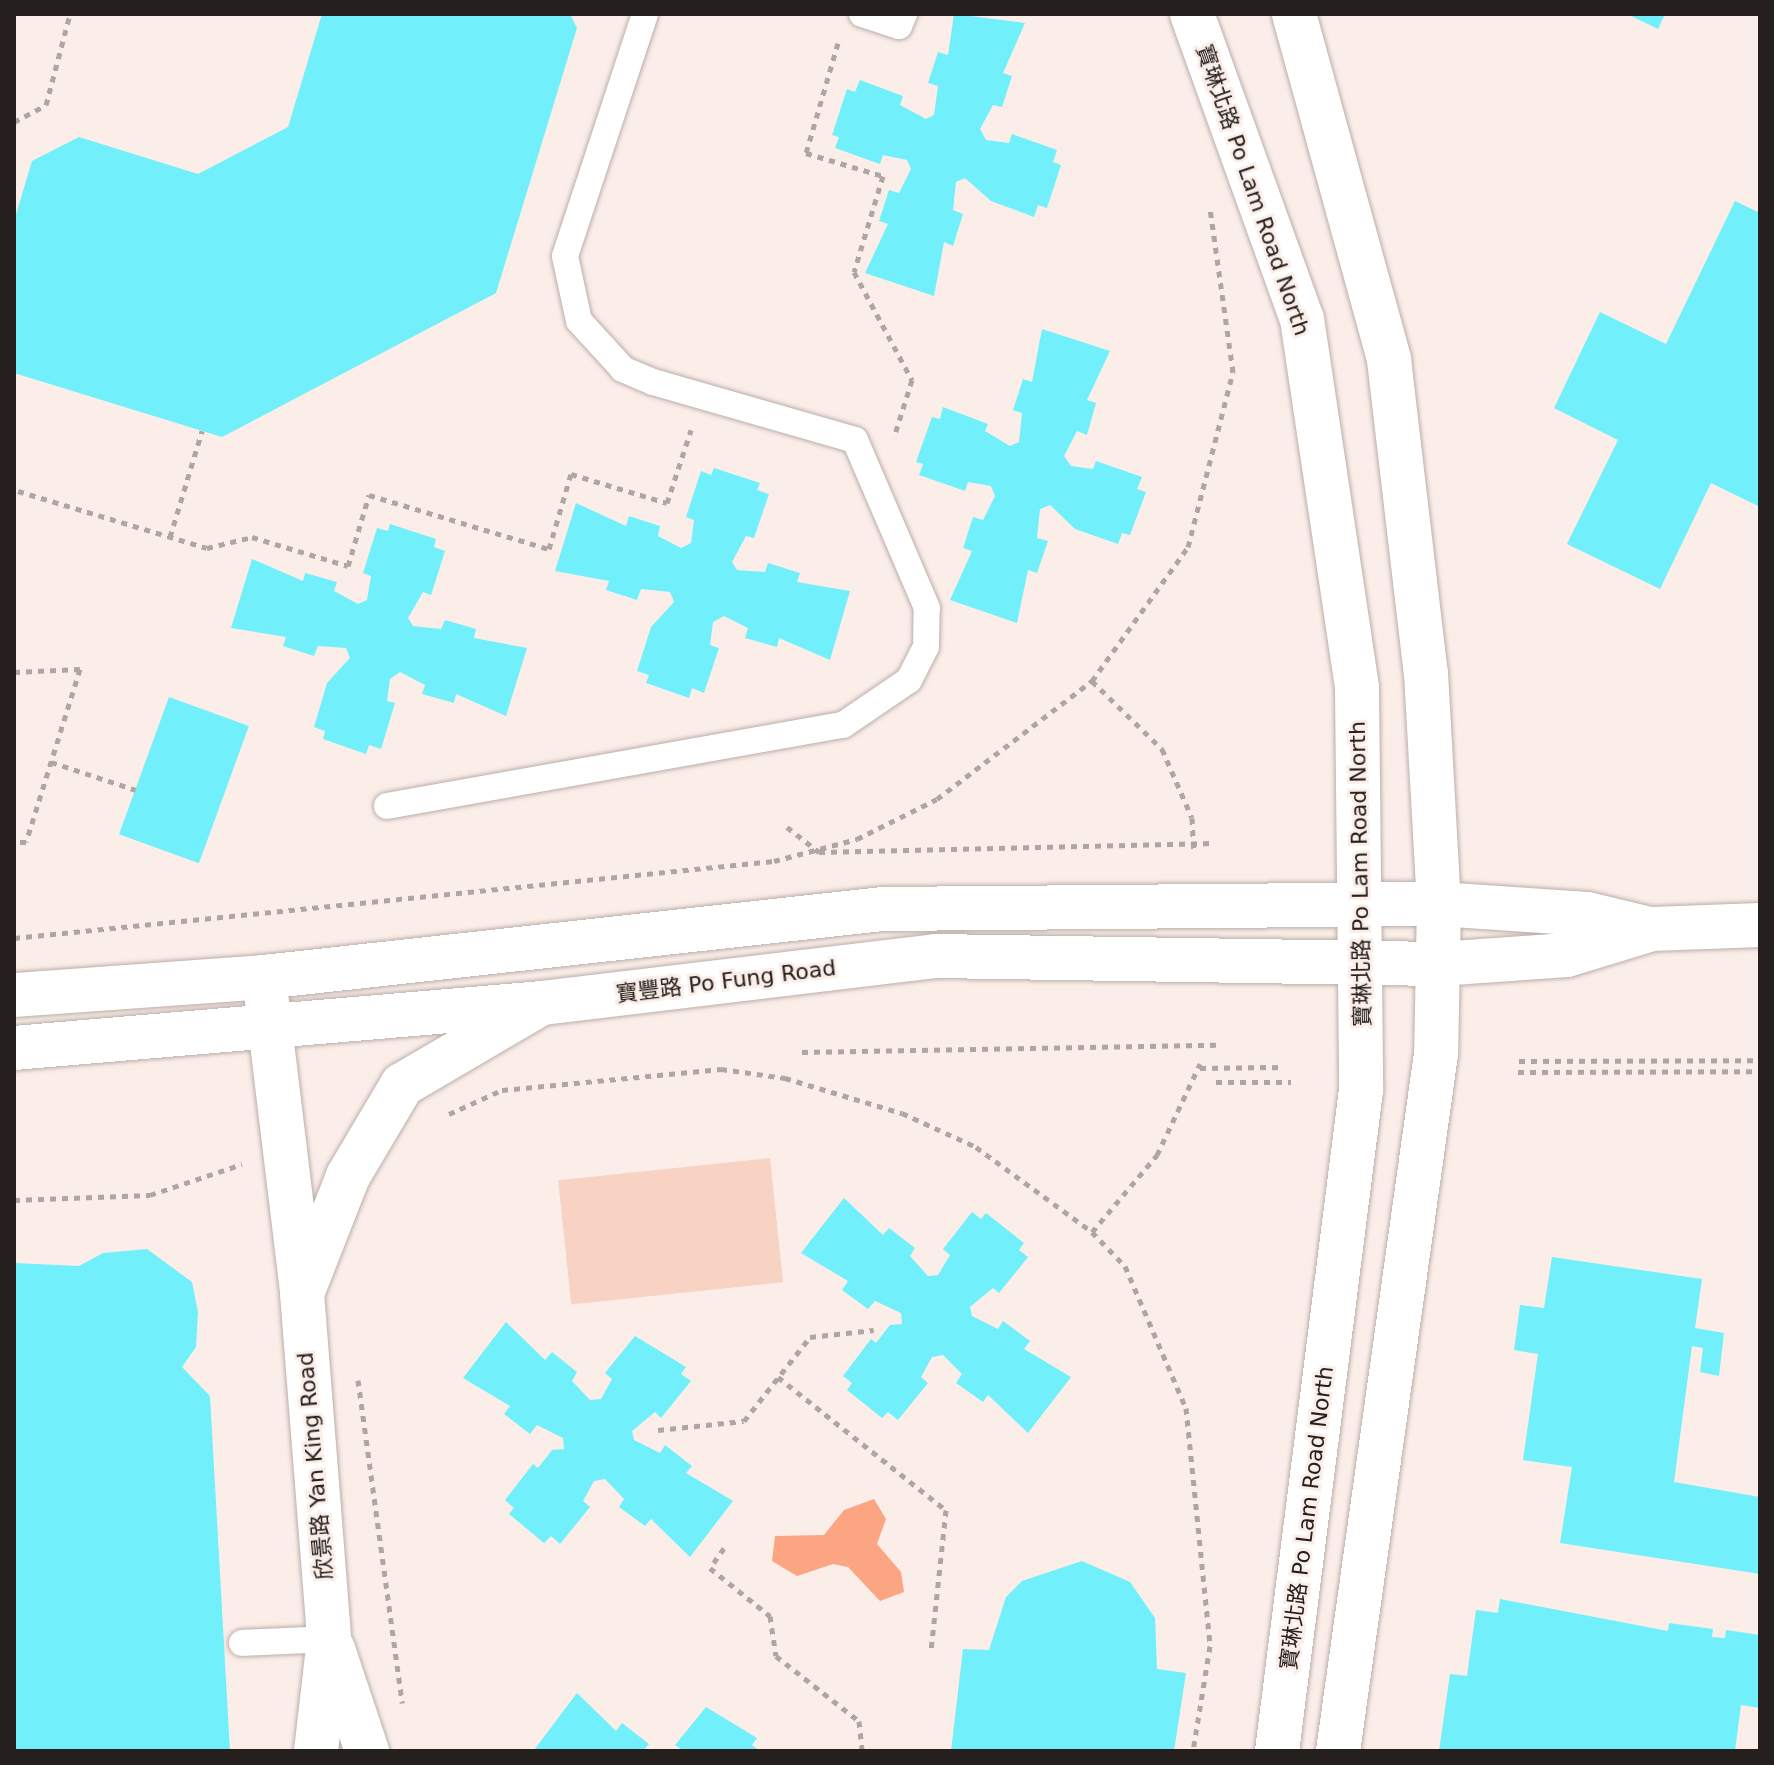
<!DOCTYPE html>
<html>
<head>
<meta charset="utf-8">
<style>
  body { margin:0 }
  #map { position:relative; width:1774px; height:1765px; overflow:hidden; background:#fbeee8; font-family:"DejaVu Sans","Noto Sans TC",sans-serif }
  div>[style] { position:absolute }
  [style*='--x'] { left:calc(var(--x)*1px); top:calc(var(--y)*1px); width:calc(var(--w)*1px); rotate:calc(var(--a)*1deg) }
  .green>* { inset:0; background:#f8d2c3; transform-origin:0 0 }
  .water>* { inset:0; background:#fca583 }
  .building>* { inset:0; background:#71f0fb; transform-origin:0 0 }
  .path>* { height:5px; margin-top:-2.5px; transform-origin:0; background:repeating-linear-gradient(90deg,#afa5a1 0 6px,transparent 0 12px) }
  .roads { filter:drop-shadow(0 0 2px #bbaea9) drop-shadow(0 0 2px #bbaea9) }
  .service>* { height:26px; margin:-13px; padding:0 13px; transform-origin:13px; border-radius:13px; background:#fff }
  .minor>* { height:44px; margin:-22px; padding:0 22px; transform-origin:22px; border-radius:22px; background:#fff }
  .tertiary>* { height:44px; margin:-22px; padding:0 22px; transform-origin:22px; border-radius:22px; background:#fff }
  .secondary>* { height:44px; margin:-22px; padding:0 22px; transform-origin:22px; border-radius:22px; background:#fff }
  span { translate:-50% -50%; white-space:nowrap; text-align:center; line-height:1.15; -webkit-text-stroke:6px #fbeee8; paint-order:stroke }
  .street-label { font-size:22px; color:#25201e }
  .frame { position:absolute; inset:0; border:16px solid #25201e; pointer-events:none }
</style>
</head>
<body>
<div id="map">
  <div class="green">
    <div style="left:770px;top:1158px;width:125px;height:213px;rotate:84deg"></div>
  </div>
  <div class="water">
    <div style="clip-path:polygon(874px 1499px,886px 1519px,877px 1544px,901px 1572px,904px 1592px,880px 1601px,848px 1567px,833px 1564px,797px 1576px,772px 1561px,775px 1536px,824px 1535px,844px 1510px)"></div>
  </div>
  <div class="building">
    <div style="clip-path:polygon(322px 14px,570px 14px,577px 28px,496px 293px,222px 437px,14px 373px,14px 221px,32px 161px,79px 137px,198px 174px,288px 127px)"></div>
    <div style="clip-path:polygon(954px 14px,1025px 23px,1003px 73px,1012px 76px,1002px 107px,993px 105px,980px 129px,986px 140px,1009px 143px,1012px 134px,1057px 150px,1053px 162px,1061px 165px,1047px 208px,1038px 205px,1034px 217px,991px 201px,965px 178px,956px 182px,953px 210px,963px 214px,953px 246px,944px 242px,934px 296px,865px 273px,888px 224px,879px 221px,889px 190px,899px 193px,911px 169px,907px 160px,883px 155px,880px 164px,835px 148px,839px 137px,832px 135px,847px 89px,855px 92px,860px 80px,903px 96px,900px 105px,926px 119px,934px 115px,938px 86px,928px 83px,938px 52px,948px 55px)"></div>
    <div style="clip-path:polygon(1627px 14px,1665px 14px,1658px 29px)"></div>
    <div style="clip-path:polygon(1735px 201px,1760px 213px,1760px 507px,1711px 483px,1660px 589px,1567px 544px,1618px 440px,1554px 408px,1600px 312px,1666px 344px)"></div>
    <div style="clip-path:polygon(1042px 329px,1110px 351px,1087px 400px,1096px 403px,1087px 435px,1077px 431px,1064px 456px,1071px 466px,1093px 469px,1096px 461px,1142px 477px,1137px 489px,1146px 492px,1130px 535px,1122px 533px,1118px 544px,1075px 529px,1050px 505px,1040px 509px,1037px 538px,1048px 541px,1037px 573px,1028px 570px,1017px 623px,950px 600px,972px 551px,963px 548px,973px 517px,983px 520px,995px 496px,991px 486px,968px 482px,965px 491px,919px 475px,923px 464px,916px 462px,932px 417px,940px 419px,943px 407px,988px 424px,985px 431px,1010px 446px,1019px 442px,1022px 413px,1013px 410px,1023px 379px,1032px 382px)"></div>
    <div style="clip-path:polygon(714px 468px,760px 483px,757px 490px,769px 494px,754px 538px,746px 536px,732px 562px,737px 570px,765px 572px,768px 563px,800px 573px,797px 582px,850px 591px,830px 660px,779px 638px,777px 647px,745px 638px,748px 628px,724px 616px,713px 622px,710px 645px,719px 648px,704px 693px,692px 688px,689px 698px,646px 683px,649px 675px,637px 671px,651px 627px,674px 602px,670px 592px,641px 589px,637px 600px,606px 590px,609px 581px,555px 571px,576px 503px,626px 526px,629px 516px,660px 526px,658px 536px,681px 548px,691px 543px,694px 520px,686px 517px,701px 471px,711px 475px)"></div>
    <div style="clip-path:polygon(390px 524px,436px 539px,434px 547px,445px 551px,431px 595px,423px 592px,408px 618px,413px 626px,441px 629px,445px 620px,476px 629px,474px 638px,527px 648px,506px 716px,456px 694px,454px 703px,422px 694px,425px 685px,400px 672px,390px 679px,387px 701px,395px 703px,381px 749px,369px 745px,366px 754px,323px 739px,325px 731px,314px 727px,327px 683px,350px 658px,346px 648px,318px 646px,314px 656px,283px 646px,286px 637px,231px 628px,252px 559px,303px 581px,305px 573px,337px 582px,334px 591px,358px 604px,367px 600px,371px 576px,363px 573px,377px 528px,388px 531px)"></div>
    <div style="left:169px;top:697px;width:85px;height:146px;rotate:20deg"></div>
    <div style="clip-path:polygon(844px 1198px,883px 1235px,889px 1228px,915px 1248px,910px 1256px,928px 1276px,938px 1275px,950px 1255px,943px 1249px,972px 1212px,981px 1219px,986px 1213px,1024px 1243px,1019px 1250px,1028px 1257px,999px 1293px,993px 1288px,970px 1307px,972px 1316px,998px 1329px,1003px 1321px,1030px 1341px,1024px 1349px,1071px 1377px,1028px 1433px,988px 1395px,983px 1402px,956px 1383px,962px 1374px,943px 1355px,932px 1357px,921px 1377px,928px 1383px,898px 1420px,888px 1412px,882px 1418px,847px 1390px,852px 1383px,843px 1376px,871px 1339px,876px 1343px,890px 1325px,902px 1324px,901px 1313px,875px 1301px,868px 1309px,842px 1290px,848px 1281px,801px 1253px)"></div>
    <div style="clip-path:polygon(147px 1249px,192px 1282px,198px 1312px,196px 1347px,182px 1367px,210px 1396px,230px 1751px,14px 1751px,14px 1263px,79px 1266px,103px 1253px)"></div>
    <div style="clip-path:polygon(1552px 1257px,1702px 1279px,1695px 1328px,1724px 1333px,1719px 1376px,1700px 1372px,1703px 1348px,1692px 1346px,1674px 1482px,1760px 1497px,1760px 1574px,1560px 1543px,1572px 1467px,1523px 1460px,1538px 1354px,1514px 1350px,1520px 1305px,1544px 1308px)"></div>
    <div style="clip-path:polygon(506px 1322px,545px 1360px,552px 1352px,577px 1372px,572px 1381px,590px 1400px,601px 1399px,612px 1379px,605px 1373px,635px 1336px,686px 1367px,681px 1374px,691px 1381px,661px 1418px,655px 1412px,632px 1431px,634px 1440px,660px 1453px,665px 1445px,692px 1466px,686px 1473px,733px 1501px,690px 1557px,651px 1519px,645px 1526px,619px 1507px,624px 1499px,605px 1479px,594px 1481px,583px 1501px,590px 1507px,560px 1544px,551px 1536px,544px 1543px,509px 1514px,514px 1508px,505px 1500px,533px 1464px,538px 1468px,552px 1450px,564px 1449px,563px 1438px,537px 1425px,530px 1434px,504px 1414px,510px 1406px,463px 1378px)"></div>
    <div style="clip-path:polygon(1082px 1561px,1130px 1582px,1155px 1618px,1157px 1669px,1186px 1673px,1174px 1751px,951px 1751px,963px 1649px,989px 1650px,1006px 1597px,1022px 1581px)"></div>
    <div style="clip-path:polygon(1500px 1599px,1668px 1631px,1669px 1623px,1713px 1629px,1712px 1637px,1725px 1638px,1726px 1630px,1760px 1635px,1760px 1708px,1741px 1705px,1735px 1751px,1439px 1751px,1450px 1674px,1467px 1676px,1476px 1610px,1498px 1613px)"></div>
    <div style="clip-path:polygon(577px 1693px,616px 1731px,622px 1723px,649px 1744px,643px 1751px,534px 1750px)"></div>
    <div style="clip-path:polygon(706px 1707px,757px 1738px,752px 1745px,760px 1751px,684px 1751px,675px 1745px)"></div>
  </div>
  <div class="path">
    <div style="--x:838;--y:43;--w:115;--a:106.2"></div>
    <div style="--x:806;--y:153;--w:80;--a:16.6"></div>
    <div style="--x:883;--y:176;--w:100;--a:106.8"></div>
    <div style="--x:854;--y:272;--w:123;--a:61.8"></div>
    <div style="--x:912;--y:380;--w:60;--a:107.5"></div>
    <div style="--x:14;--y:122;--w:36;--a:-28"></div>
    <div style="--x:46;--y:105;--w:94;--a:-75.2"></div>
    <div style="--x:18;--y:491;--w:197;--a:16.8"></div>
    <div style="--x:207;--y:548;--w:46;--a:-13.7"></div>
    <div style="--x:252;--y:537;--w:100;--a:16.8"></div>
    <div style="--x:348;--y:566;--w:74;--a:-73.5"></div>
    <div style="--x:369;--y:495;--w:188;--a:16.7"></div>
    <div style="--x:549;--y:549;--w:78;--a:-73.7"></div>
    <div style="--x:571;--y:474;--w:100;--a:16.8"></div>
    <div style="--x:667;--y:503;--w:77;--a:-71.8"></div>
    <div style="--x:170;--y:537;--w:111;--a:-73.2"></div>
    <div style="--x:14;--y:672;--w:66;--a:-2.6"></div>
    <div style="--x:80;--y:669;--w:181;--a:107.3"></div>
    <div style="--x:26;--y:842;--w:12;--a:180"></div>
    <div style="--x:1092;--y:681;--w:98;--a:44.2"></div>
    <div style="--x:1162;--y:749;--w:75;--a:66.5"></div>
    <div style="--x:1192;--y:818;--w:35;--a:87"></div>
    <div style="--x:51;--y:762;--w:89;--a:18.2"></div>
    <div style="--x:787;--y:827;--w:41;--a:38"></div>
    <div style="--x:819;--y:852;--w:396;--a:-1.3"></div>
    <div style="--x:14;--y:938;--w:764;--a:-5.79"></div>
    <div style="--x:774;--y:861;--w:86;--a:-14.8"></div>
    <div style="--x:857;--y:839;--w:89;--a:-26.6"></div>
    <div style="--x:937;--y:799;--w:195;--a:-37.3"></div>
    <div style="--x:1092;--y:681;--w:165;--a:-54.4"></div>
    <div style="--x:1188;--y:547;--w:181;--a:-75.6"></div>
    <div style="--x:1233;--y:372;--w:165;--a:-98"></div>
    <div style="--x:802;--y:1052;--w:414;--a:-1"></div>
    <div style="--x:1519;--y:1061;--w:241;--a:-0.2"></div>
    <div style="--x:1200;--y:1068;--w:84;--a:-0.7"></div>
    <div style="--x:1518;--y:1072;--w:242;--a:-0.2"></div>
    <div style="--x:1216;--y:1082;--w:75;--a:0"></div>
    <div style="--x:449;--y:1114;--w:58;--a:-24.4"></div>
    <div style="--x:502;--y:1090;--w:220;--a:-5.5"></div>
    <div style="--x:721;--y:1069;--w:65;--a:8"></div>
    <div style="--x:785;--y:1078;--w:122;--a:16.7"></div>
    <div style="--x:902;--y:1113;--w:81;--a:24.7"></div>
    <div style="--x:976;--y:1147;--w:144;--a:36.2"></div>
    <div style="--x:1092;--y:1232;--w:47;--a:45.9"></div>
    <div style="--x:1125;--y:1266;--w:155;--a:66.8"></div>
    <div style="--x:1186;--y:1408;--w:239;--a:84.2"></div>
    <div style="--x:1210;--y:1646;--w:106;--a:99.2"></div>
    <div style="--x:14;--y:1200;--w:136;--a:-2.1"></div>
    <div style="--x:150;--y:1195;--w:97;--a:-18.6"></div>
    <div style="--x:1092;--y:1232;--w:101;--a:-49.8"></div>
    <div style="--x:1157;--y:1155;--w:101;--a:-64.7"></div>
    <div style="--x:778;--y:1377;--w:214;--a:38.4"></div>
    <div style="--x:946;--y:1510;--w:141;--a:96.1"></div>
    <div style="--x:358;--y:1380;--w:326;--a:82.2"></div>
    <div style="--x:658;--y:1430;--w:86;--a:-6"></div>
    <div style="--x:744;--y:1421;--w:107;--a:-51.8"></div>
    <div style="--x:810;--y:1337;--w:64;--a:-6.2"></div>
    <div style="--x:724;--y:1548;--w:24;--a:125"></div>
    <div style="--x:710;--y:1568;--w:77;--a:38.7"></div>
    <div style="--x:770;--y:1616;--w:40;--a:81.5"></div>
    <div style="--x:776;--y:1656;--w:105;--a:38.1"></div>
    <div style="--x:859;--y:1721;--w:30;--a:84"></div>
  </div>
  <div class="roads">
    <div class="service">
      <div style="--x:862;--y:14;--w:39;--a:18"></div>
      <div style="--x:899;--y:26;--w:13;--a:-67"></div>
      <div style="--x:387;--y:806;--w:463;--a:-10.1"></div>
      <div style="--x:843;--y:725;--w:80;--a:-34.3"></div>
      <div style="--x:909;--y:680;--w:37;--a:-63"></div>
      <div style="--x:926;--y:647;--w:39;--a:-89"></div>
      <div style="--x:927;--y:608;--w:183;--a:-113.2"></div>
      <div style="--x:855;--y:440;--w:210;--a:-164"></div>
      <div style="--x:653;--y:382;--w:33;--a:-157"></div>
      <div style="--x:623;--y:369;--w:65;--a:-132.5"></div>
      <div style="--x:579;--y:321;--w:66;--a:-102.2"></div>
      <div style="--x:565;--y:256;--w:255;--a:-71.7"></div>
      <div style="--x:242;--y:1643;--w:87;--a:-2.6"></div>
    </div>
    <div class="minor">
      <div style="--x:1439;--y:904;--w:148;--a:3.9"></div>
      <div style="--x:1587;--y:914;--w:65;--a:13.4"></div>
      <div style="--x:1439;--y:964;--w:128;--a:-4"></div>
      <div style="--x:1567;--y:955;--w:89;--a:-17"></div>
      <div style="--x:1652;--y:929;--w:108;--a:-2.1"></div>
      <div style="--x:264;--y:977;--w:318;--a:83.1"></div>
      <div style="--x:302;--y:1293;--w:347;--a:85.5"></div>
      <div style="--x:329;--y:1639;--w:113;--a:96.6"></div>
      <div style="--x:303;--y:1291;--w:123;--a:-68.6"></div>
      <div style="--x:348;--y:1176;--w:106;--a:-59.3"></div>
      <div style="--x:402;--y:1085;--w:162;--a:-30.4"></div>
      <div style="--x:333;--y:1649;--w:108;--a:71.6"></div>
    </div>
    <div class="tertiary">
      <div style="--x:14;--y:995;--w:251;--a:-4.1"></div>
      <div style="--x:264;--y:977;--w:623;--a:-6.27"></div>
      <div style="--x:883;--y:909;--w:556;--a:-0.52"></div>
      <div style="--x:14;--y:1048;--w:530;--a:-4.87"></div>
      <div style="--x:542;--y:1003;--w:396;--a:-6.8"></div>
      <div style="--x:935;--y:956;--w:504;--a:0.91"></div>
    </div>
    <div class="secondary">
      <div style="--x:1192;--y:14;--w:324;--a:70.2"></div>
      <div style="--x:1302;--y:319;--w:373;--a:81.5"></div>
      <div style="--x:1357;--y:688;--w:402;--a:89.4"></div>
      <div style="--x:1361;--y:1090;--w:666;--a:97.24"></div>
      <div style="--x:1294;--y:14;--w:359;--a:74.6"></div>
      <div style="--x:1389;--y:360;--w:315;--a:83.3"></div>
      <div style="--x:1426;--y:673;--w:231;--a:86.8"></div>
      <div style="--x:1439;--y:904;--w:150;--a:91.1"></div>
      <div style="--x:1436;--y:1054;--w:704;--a:98"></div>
    </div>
  </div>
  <div class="street-label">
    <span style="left:1253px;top:190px;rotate:71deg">寶琳北路 Po Lam Road North</span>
    <span style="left:1360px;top:874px;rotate:-91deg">寶琳北路 Po Lam Road North</span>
    <span style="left:726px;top:981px;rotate:-7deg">寶豐路 Po Fung Road</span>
    <span style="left:315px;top:1466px;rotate:-95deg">欣景路 Yan King Road</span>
    <span style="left:1307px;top:1518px;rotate:-83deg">寶琳北路 Po Lam Road North</span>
  </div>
  <div class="frame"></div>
</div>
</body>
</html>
